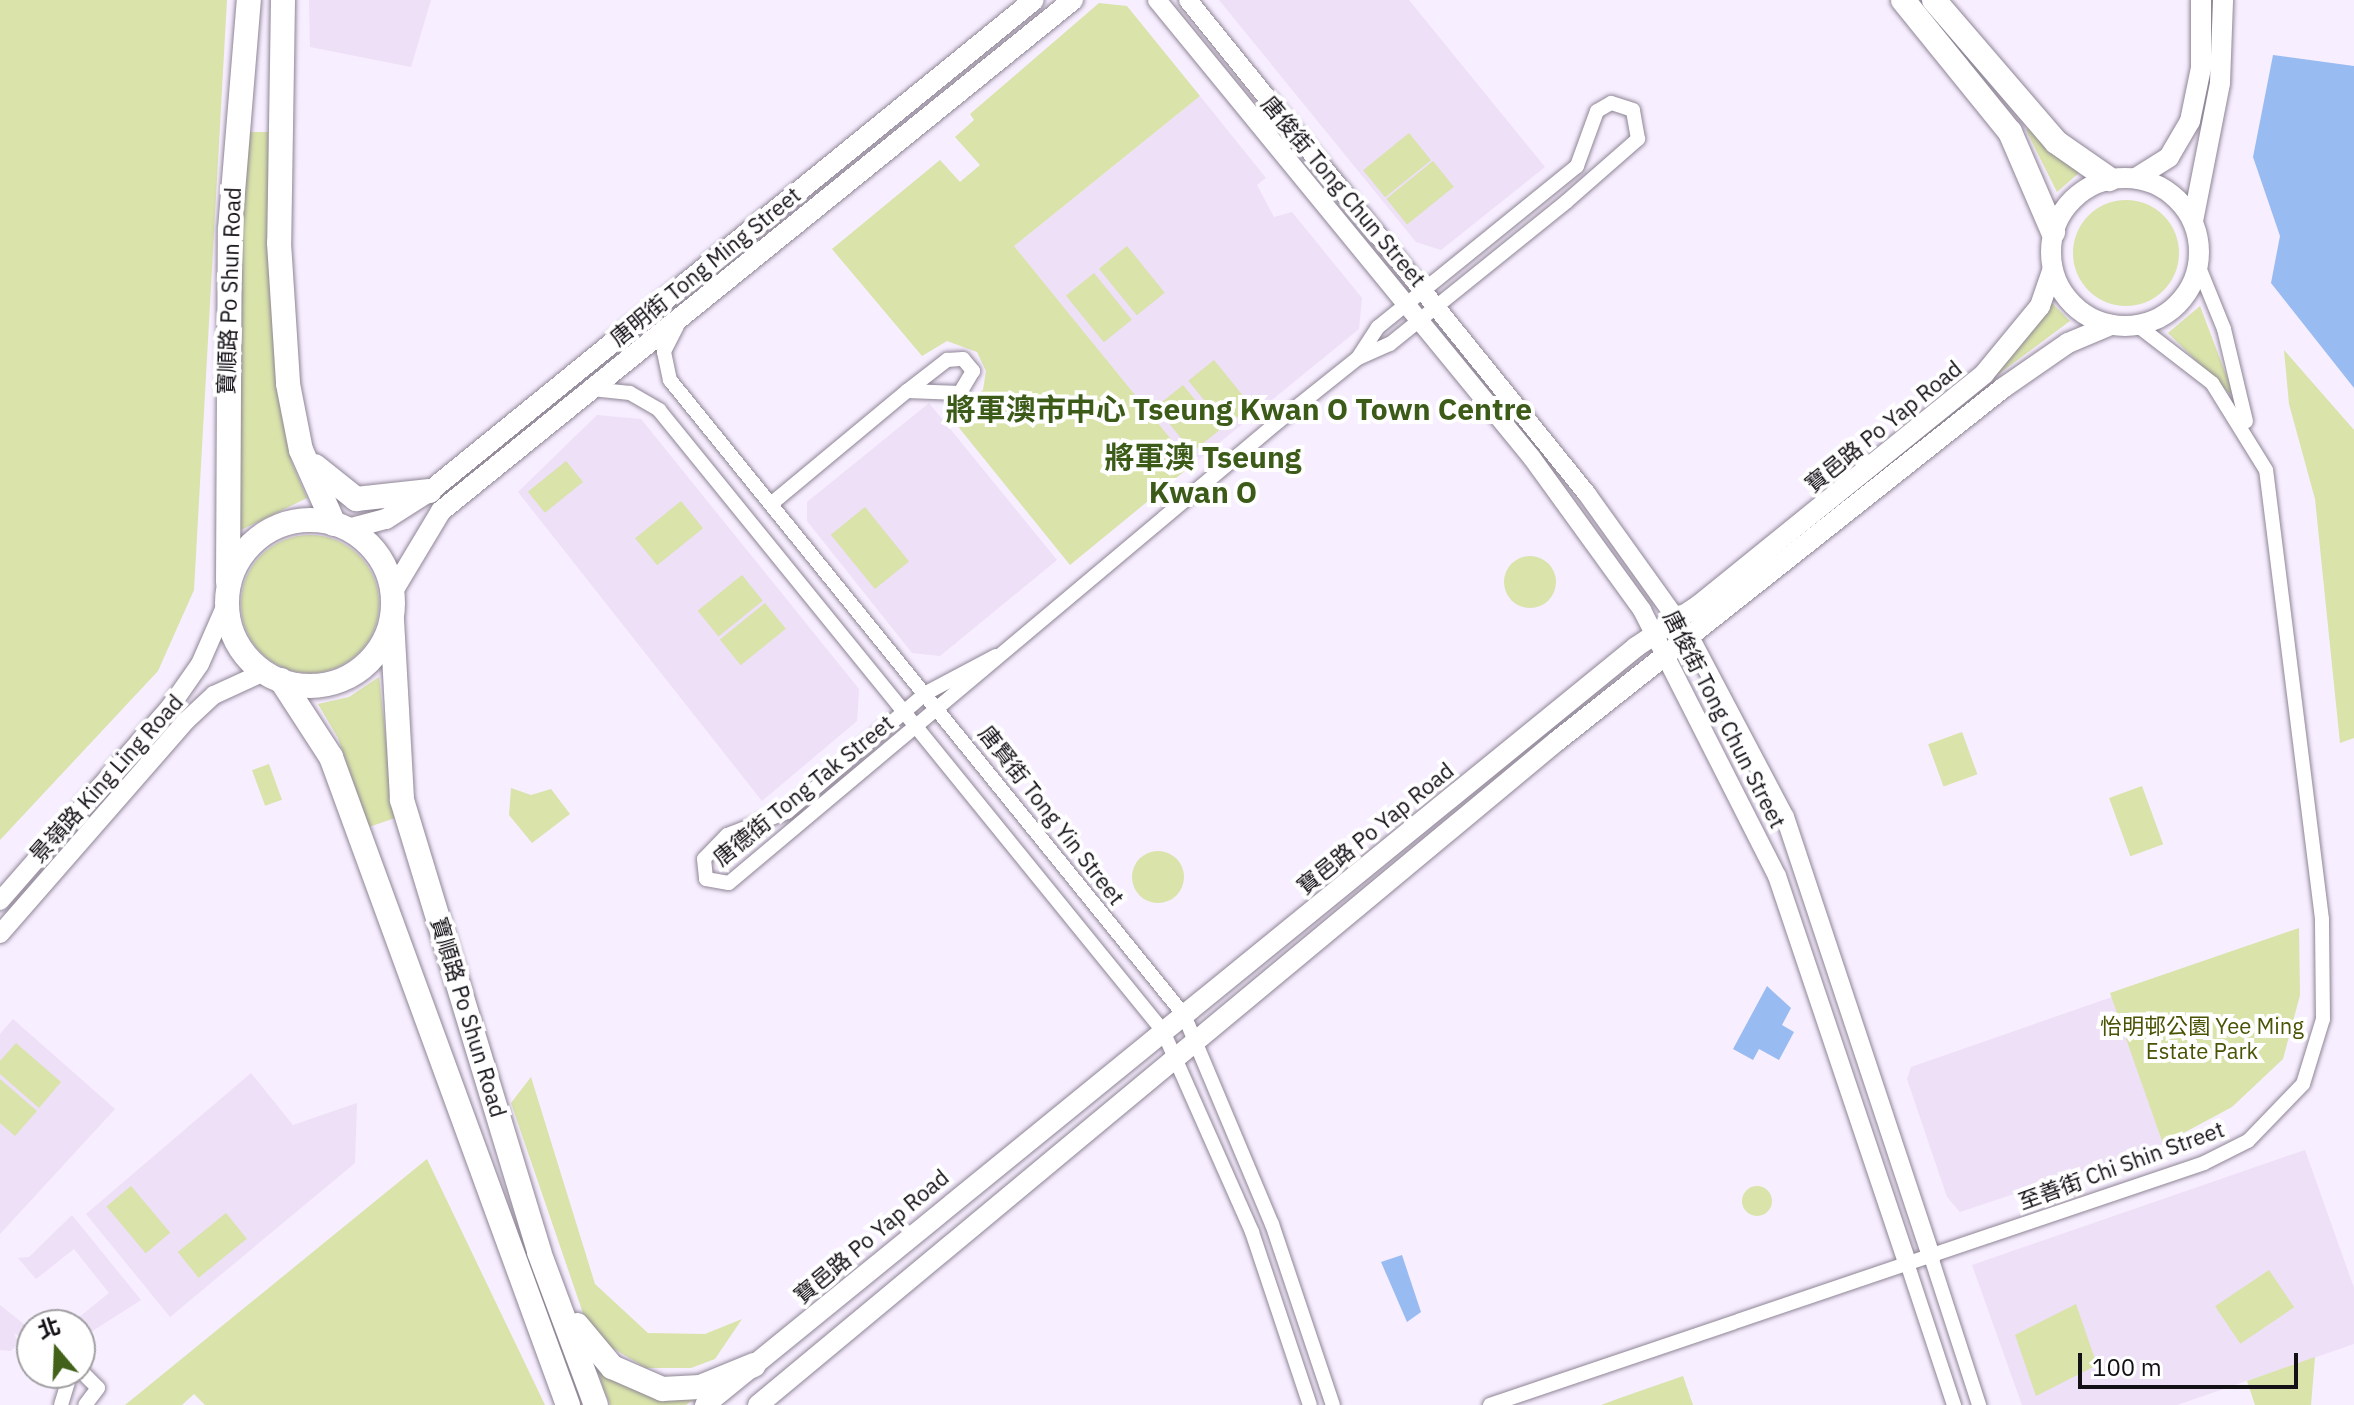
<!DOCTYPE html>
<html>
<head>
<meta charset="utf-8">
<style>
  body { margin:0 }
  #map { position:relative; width:2354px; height:1405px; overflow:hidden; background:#f7eeff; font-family:"IBM Plex Sans","Noto Sans TC",sans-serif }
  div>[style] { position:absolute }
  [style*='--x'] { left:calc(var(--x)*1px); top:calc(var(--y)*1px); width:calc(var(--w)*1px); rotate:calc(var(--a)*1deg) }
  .built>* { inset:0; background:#ede0f7 }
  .green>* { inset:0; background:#d9e3aa; transform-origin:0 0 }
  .round { border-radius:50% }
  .water>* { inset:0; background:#98bbf1 }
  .roads { filter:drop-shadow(0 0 2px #8e8595) drop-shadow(0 0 2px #8e8595) }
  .minor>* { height:14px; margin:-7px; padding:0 7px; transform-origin:7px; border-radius:7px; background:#fff }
  .tertiary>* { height:18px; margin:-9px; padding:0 9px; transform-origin:9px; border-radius:9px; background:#fff }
  .secondary>* { height:20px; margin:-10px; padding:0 10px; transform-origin:10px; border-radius:10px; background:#fff }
  .secondary>.ring { margin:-10px; padding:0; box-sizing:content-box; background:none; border:20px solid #fff; border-radius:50% }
  .primary>* { height:24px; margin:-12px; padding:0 12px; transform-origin:12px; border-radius:12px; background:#fff }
  .primary>.ring { margin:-12px; padding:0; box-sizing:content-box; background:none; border:24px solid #fff; border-radius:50% }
  span { translate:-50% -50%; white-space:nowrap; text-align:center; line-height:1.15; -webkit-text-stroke:8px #fff; paint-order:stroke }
  .street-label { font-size:22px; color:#131016 }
  .park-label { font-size:22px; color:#4a5204 }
  .district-label { font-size:30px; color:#3c5b18; font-weight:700 }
  .north { position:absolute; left:16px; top:1309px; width:80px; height:80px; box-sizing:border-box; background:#fff; border:2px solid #a19fa2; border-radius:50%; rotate:341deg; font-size:22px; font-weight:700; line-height:32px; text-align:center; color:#131016 }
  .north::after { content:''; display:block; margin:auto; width:28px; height:36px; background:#416218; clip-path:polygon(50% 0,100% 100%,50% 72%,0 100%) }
  .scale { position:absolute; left:2078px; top:1353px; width:220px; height:36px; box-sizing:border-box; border:4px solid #131016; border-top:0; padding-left:10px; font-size:24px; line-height:28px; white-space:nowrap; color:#131016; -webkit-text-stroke:6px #fff; paint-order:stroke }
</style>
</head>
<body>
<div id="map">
  <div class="built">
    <div style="clip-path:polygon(309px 0,431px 0,411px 67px,310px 47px)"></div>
    <div style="clip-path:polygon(1219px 0,1409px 0,1545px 167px,1441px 250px,1416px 242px)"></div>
    <div style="clip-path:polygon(1200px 96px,1266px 178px,1257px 185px,1274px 217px,1292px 212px,1362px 298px,1359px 329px,1192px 465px,1014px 246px)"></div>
    <div style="clip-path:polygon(929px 403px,1057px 560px,940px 656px,912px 653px,807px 521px,807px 502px)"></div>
    <div style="clip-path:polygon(597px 415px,641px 419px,859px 689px,857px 721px,762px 801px,518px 492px)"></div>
    <div style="clip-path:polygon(2112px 997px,2163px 1144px,1960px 1212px,1947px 1197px,1907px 1079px,1911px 1067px)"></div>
    <div style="clip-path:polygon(13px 1019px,115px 1109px,0 1234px,0 1034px)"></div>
    <div style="clip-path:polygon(251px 1073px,293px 1125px,357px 1103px,355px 1163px,170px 1317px,86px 1214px)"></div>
    <div style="clip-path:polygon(2305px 1150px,2354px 1288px,2354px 1344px,2177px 1405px,2022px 1405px,1972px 1265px)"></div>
    <div style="clip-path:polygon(72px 1215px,141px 1300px,91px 1332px,89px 1342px,73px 1322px,109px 1293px,74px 1249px,36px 1279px,18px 1258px,29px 1257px)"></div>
    <div style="clip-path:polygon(0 1305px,30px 1329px,22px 1338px,14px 1333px,18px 1343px,11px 1351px,0 1350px)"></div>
  </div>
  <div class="green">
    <div style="clip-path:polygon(0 0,227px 0,194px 590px,158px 671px,0 840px)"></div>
    <div style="clip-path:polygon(1099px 3px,1127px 6px,1200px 96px,1014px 246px,1192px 465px,1070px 565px,943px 408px,963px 407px,983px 390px,986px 371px,977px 352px,947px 341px,922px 356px,832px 249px,940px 160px,960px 182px,980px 165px,955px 137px,974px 120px,970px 114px)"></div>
    <div style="clip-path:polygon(2030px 127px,2080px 172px,2057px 192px,2026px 130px)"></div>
    <div style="clip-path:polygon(244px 132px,268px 132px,275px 372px,292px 463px,307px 498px,237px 532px)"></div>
    <div style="left:1409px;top:133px;width:35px;height:59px;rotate:51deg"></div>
    <div style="left:1433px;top:161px;width:33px;height:60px;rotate:51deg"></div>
    <div class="round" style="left:2073px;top:200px;width:106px;height:106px"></div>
    <div style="left:1127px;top:246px;width:60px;height:36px;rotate:51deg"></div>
    <div style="left:1094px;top:273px;width:60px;height:36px;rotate:51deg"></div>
    <div style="clip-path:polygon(2051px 302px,2070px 321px,1972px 394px,2023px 342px)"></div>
    <div style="clip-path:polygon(2200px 306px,2233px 393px,2230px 394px,2168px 333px)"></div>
    <div style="clip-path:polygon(2284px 350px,2354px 430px,2354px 738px,2340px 743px,2315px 499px,2289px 404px)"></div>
    <div style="left:1214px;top:360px;width:59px;height:33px;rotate:51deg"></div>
    <div style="left:1183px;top:385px;width:58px;height:35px;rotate:51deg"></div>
    <div style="left:566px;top:461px;width:27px;height:49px;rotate:51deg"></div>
    <div style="left:681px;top:501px;width:35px;height:59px;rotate:51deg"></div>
    <div style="left:865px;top:507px;width:70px;height:44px;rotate:51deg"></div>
    <div class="round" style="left:241px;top:535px;width:138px;height:138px"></div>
    <div class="round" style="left:1504px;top:556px;width:52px;height:52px"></div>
    <div style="left:742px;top:575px;width:33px;height:57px;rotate:51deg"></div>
    <div style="left:765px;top:603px;width:33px;height:58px;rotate:51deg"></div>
    <div style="clip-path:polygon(379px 677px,395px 818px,369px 827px,338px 738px,318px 704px,349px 697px)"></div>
    <div style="left:1962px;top:732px;width:45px;height:36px;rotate:70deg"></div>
    <div style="left:269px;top:764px;width:38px;height:18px;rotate:70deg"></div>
    <div style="left:2142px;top:786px;width:62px;height:35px;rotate:70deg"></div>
    <div style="clip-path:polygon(511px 788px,531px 795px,551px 789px,570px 814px,532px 843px,509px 815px)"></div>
    <div class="round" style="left:1132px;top:851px;width:52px;height:52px"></div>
    <div style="clip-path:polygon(2299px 928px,2300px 995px,2283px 1059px,2232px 1107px,2163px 1144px,2110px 993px)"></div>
    <div style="clip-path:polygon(16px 1043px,61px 1082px,39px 1108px,0 1074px,0 1061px)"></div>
    <div style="clip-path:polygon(531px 1077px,595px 1284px,648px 1333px,705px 1334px,742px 1319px,715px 1359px,691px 1368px,646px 1368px,606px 1344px,585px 1319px,511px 1103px)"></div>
    <div style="clip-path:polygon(0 1079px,37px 1111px,15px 1136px,0 1123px)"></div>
    <div style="clip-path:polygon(427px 1159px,545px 1405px,205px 1405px,194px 1394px,182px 1405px,125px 1405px)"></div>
    <div class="round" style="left:1742px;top:1186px;width:30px;height:30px"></div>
    <div style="left:131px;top:1186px;width:61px;height:32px;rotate:50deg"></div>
    <div style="left:226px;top:1213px;width:33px;height:62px;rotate:51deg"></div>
    <div style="left:2269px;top:1270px;width:45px;height:65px;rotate:56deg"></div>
    <div style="clip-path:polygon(2076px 1304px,2097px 1365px,2036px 1396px,2015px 1335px)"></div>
    <div style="clip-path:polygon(2315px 1357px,2311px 1405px,2255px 1405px,2247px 1381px)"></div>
    <div style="clip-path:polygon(597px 1370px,600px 1368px,697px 1397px,686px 1405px,610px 1405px)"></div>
    <div style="clip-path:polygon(1683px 1376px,1693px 1405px,1601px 1405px,1620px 1398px)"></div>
  </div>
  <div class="water">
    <div style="clip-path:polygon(2273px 55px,2354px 66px,2354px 388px,2271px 283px,2280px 236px,2253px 157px)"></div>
    <div style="clip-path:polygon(1767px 986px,1791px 1008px,1782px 1025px,1794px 1032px,1779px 1060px,1759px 1049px,1753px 1060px,1733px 1049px)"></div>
    <div style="clip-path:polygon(1402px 1255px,1421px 1312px,1407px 1322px,1381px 1262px)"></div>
  </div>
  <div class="roads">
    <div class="minor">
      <div style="--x:2198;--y:265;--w:69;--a:67.9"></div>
      <div style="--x:2224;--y:329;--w:95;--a:76.6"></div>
      <div style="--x:677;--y:326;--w:29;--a:117"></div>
      <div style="--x:664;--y:352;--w:29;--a:78"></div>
      <div style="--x:670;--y:380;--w:817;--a:51.01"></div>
      <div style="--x:1184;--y:1015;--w:227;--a:67.2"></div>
      <div style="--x:1272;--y:1224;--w:191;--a:71.4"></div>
      <div style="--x:592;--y:389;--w:38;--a:6"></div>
      <div style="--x:630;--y:393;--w:34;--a:30"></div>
      <div style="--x:659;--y:410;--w:800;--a:50.94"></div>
      <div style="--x:1163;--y:1031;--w:220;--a:66.1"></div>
      <div style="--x:1252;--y:1232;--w:182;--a:71.5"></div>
      <div style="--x:771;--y:504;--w:177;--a:-39.7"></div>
      <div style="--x:907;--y:391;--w:51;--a:-37.8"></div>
      <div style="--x:947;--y:360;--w:16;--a:-4"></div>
      <div style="--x:963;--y:359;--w:16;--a:50"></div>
      <div style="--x:973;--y:371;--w:26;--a:121"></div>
      <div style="--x:960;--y:393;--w:53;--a:-177.8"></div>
      <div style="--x:996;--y:656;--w:79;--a:152.1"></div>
      <div style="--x:926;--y:693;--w:183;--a:139.4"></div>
      <div style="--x:787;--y:812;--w:64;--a:159"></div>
      <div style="--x:727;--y:835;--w:33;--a:134"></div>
      <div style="--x:704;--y:859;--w:20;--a:84"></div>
      <div style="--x:706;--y:879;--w:23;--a:10"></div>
      <div style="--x:729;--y:883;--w:718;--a:-40.03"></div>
      <div style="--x:1279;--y:421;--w:101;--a:-38.6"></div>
      <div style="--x:1358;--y:358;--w:35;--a:-24"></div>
      <div style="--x:1390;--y:344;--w:226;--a:-38.9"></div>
      <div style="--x:1566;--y:202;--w:96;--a:-41.2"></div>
      <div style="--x:1638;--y:139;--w:29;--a:-100"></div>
      <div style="--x:1633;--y:110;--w:23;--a:-162"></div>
      <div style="--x:1611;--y:103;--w:16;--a:150"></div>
      <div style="--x:1597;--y:111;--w:59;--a:110"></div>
      <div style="--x:1577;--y:166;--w:256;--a:141"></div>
      <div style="--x:1378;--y:327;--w:37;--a:123"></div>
      <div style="--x:1931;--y:1257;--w:156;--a:72"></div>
      <div style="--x:1907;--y:1263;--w:150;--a:71.7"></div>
      <div style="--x:80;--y:1370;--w:25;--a:45"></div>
      <div style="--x:98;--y:1388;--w:21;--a:127"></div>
      <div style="--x:61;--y:1405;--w:34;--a:-73"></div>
      <div style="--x:1490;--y:1405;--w:754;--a:-18.72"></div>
      <div style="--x:2204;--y:1163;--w:49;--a:-26.6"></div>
      <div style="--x:2248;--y:1141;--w:79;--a:-46"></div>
      <div style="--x:2303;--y:1084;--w:68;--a:-72.9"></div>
      <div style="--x:2323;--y:1019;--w:100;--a:-90.6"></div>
      <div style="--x:2322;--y:919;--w:452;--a:-97.1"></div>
      <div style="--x:2266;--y:470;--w:102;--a:-121.8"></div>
      <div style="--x:2212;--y:383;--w:95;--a:-142.3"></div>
    </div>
    <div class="tertiary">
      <div style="--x:1157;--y:0;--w:592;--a:50.69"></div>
      <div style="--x:1532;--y:458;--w:188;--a:54.1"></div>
      <div style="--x:1642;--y:610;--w:298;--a:63.1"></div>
      <div style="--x:1777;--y:876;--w:408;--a:71.4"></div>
      <div style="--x:1188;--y:0;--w:635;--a:51.07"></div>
      <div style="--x:1587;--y:494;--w:178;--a:54.4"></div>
      <div style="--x:1691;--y:639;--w:201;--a:62.2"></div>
      <div style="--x:1785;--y:817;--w:464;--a:71.6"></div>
      <div style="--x:0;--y:901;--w:258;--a:-48.8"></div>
      <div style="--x:170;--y:707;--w:52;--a:-55.1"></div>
      <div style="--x:200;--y:664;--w:62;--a:-66.3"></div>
      <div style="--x:0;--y:934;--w:284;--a:-48.9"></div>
      <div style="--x:187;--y:720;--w:37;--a:-43"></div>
      <div style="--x:214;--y:695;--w:53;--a:-24.6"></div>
    </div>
    <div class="secondary">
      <div class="ring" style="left:2051px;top:178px;width:128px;height:128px"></div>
      <div style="--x:2136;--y:178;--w:39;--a:-32"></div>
      <div style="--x:2169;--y:157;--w:42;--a:-59.7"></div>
      <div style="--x:2190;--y:121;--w:54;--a:-78.3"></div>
      <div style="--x:2201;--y:68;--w:68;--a:-90"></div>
      <div style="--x:2193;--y:221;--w:141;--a:-78.9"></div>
      <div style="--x:2220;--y:83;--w:83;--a:-87.9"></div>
      <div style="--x:348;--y:529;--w:39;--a:-15"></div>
      <div style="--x:386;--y:519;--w:52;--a:-32.5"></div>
      <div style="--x:430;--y:491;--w:778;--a:-39.11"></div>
      <div style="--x:393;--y:591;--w:93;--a:-59"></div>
      <div style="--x:441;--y:511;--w:813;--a:-38.96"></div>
      <div style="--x:705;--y:1405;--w:1201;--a:-39.15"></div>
      <div style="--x:1636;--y:647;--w:76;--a:-33.7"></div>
      <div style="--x:1699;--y:605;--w:367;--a:-39"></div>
      <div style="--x:1984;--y:374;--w:88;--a:-50.5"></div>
      <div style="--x:2040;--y:306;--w:37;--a:-71"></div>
      <div style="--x:758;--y:1405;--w:1039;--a:-39.73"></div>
      <div style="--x:1557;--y:741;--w:569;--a:-38.36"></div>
      <div style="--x:2003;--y:388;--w:79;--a:-34.7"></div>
      <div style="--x:2068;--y:343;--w:47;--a:-22.7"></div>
    </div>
    <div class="primary">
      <div style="--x:283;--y:0;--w:243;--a:90.9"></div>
      <div style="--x:279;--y:243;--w:141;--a:86.3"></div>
      <div style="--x:288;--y:384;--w:67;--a:78.9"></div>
      <div style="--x:301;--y:450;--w:81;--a:66"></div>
      <div style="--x:1903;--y:0;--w:170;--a:51"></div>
      <div style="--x:2010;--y:132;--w:109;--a:66.7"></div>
      <div style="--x:1934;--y:0;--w:187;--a:49.3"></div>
      <div style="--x:2056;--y:142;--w:65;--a:34.9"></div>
      <div style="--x:315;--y:466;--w:53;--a:38.8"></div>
      <div style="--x:356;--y:499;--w:74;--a:-6.2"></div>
      <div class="ring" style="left:227px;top:520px;width:142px;height:142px"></div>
      <div style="--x:228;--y:582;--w:353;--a:-89.7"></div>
      <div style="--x:230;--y:229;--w:230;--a:-85.3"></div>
      <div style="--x:392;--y:620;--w:180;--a:86.8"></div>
      <div style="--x:402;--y:800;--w:472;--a:73.1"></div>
      <div style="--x:539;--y:1252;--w:163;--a:69.6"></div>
      <div style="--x:281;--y:680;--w:92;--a:57"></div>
      <div style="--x:331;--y:757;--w:690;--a:69.91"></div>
      <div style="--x:577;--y:1325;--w:55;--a:50.2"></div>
      <div style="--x:612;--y:1367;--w:55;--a:23.7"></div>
      <div style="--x:662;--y:1389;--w:38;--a:-3"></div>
      <div style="--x:700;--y:1387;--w:58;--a:-22.2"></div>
    </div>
  </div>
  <div class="street-label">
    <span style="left:1344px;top:191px;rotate:50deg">唐俊街 Tong Chun Street</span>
    <span style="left:705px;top:266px;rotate:-39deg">唐明街 Tong Ming Street</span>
    <span style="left:229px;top:291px;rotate:-88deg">寶順路 Po Shun Road</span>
    <span style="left:1883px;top:426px;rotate:-39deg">寶邑路 Po Yap Road</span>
    <span style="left:1725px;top:719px;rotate:63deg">唐俊街 Tong Chun Street</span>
    <span style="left:106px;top:778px;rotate:-48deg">景嶺路 King Ling Road</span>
    <span style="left:803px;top:790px;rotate:-39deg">唐德街 Tong Tak Street</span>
    <span style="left:1052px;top:815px;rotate:52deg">唐賢街 Tong Yin Street</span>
    <span style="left:1375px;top:828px;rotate:-39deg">寶邑路 Po Yap Road</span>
    <span style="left:469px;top:1017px;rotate:73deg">寶順路 Po Shun Road</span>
    <span style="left:2121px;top:1165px;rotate:-20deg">至善街 Chi Shin Street</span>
    <span style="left:871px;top:1236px;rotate:-40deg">寶邑路 Po Yap Road</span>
  </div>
  <div class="park-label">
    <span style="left:2202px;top:1038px">怡明邨公園 Yee Ming<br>Estate Park</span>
  </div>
  <div class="district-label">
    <span style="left:1239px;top:409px">將軍澳市中心 Tseung Kwan O Town Centre</span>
    <span style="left:1203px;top:474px">將軍澳 Tseung<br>Kwan O</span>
  </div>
  <div class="north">北</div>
  <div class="scale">100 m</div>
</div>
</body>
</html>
